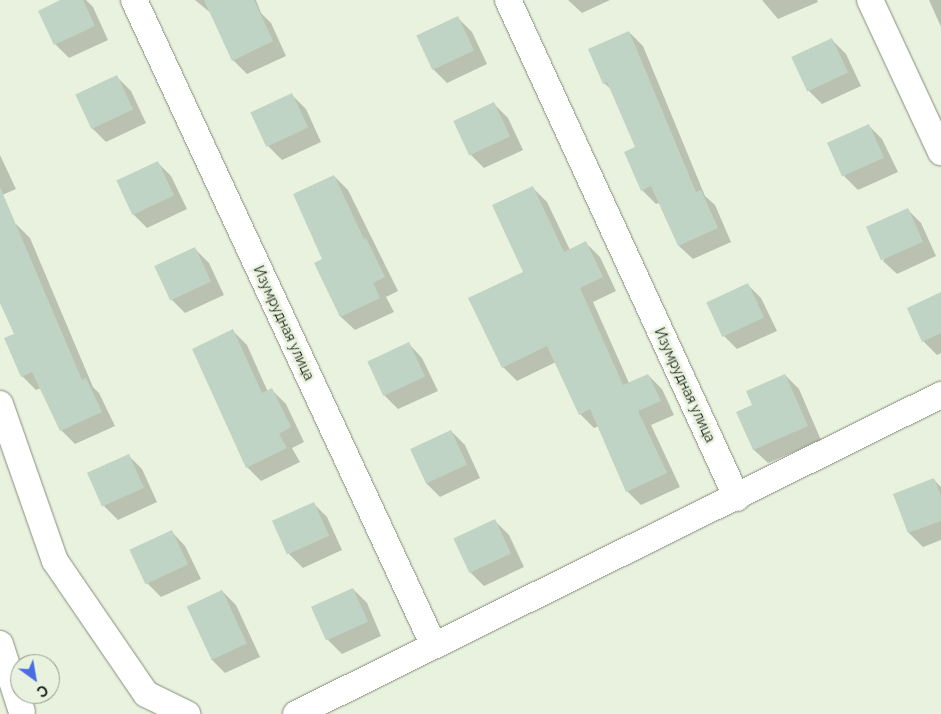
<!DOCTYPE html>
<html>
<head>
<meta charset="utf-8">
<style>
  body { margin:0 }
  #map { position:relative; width:941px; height:714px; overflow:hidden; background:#e9f2de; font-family:Raleway,sans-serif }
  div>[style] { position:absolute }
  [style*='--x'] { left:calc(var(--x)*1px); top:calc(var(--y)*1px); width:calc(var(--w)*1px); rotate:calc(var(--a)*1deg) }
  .shadow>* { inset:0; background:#0003 }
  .building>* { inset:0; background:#c0d4c6; transform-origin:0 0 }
  .roads { filter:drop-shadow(0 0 1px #858d7b) drop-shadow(0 0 1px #858d7b) }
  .minor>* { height:26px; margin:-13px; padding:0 13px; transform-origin:13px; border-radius:13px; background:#fff }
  span { translate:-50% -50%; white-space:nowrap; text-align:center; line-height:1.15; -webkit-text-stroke:5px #e9f2de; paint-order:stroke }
  .street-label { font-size:14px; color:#13160f }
  .north { position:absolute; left:10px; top:654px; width:50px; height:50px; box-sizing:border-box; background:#e9f2de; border:1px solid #939a8b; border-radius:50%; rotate:148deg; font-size:14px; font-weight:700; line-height:20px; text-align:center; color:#13160f }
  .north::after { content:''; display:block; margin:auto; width:18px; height:22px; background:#4a6ee2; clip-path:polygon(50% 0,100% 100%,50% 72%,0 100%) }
</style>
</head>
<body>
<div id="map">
  <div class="shadow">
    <div style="clip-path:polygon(63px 0,86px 0,93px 7px,108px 40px,69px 58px,55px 44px)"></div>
    <div style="clip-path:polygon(195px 0,256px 0,261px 13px,271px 23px,286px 56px,247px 74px,233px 60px,212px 14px)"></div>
    <div style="clip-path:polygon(568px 0,610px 0,582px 13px)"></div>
    <div style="clip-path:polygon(762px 0,817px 0,818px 2px,778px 19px)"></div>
    <div style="clip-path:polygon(929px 0,941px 0,941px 27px)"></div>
    <div style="clip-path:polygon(458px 18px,472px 32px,487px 64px,447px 83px,433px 69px,418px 36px)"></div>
    <div style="clip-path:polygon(629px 32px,643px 46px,705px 196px,715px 205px,731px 242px,693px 259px,679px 246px,659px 203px,656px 204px,642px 190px,637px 148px,612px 90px,604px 83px)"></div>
    <div style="clip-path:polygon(832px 40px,846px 54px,861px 86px,822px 104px,808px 90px)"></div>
    <div style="clip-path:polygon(117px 77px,131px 91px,146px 123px,106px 142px,92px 128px,77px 95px)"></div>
    <div style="clip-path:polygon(292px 95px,306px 109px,321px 142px,282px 160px,268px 146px)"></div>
    <div style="clip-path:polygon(494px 104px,508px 118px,523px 150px,484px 168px,470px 154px)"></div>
    <div style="clip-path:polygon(868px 125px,882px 139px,898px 172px,858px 190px,844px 176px)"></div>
    <div style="clip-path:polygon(0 155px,16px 189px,0 196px)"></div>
    <div style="clip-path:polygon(157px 162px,171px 176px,187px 209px,147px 228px,133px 214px,118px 181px)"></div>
    <div style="clip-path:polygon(334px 176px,348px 190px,398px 291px,386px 297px,394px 312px,355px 330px,341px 317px,316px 263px,324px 259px)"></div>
    <div style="clip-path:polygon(533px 188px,547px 202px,570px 250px,586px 243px,600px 257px,616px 291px,593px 302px,629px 383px,648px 375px,662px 389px,674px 415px,651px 425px,680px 487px,641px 505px,627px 491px,599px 426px,594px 428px,580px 414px,556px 362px,517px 381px,503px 367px,524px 272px)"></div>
    <div style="clip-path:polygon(908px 210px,921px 223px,936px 256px,897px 274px,883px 261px)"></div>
    <div style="clip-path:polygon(16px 224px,30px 238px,93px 387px,99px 393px,115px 426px,75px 444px,61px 430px,41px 388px,36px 390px,22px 376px,15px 335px,0 294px,0 232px)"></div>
    <div style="clip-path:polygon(195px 249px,209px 263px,224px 295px,185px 313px,171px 299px)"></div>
    <div style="clip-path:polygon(747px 284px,761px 298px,777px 331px,737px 349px,723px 335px)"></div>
    <div style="clip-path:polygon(941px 293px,941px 353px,937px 355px,923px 341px)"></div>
    <div style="clip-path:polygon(233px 331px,247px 345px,268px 392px,272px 390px,286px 404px,304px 442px,292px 448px,300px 462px,261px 481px,247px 467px)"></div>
    <div style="clip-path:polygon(409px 344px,422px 358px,438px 391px,398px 409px,384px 395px)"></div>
    <div style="clip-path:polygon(785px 375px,799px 389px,821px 440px,768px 463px,754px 450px,738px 412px,754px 405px)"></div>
    <div style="clip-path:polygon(451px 431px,465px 445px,480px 478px,440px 497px,426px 483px,411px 450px)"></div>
    <div style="clip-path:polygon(128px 455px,142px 469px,157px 502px,118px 520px,104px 506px)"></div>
    <div style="clip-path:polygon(934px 480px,941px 487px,941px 540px,923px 547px,909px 533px,895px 495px)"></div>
    <div style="clip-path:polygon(313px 503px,327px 517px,342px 550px,303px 568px,289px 554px)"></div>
    <div style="clip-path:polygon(495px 521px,509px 535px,524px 567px,484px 586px,470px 572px,455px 539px)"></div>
    <div style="clip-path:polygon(172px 532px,185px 546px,201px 579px,161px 597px,147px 583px)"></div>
    <div style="clip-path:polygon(353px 589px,367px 603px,381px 636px,342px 654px,328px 640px)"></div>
    <div style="clip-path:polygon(222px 591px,236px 605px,260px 657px,225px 673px,211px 659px)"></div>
  </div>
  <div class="building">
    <div style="clip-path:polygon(60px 0,83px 0,95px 26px,54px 45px,38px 11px)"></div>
    <div style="clip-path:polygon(204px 0,254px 0,273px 41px,232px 61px)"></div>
    <div style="left:458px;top:16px;width:38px;height:46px;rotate:65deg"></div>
    <div style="clip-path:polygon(629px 31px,696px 192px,701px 190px,718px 228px,678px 246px,651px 186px,641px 191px,624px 152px,635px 147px,607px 82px,603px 84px,588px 49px)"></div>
    <div style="left:832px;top:38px;width:38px;height:45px;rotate:65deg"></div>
    <div style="left:117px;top:75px;width:38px;height:46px;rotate:65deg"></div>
    <div style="left:292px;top:93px;width:38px;height:46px;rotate:65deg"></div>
    <div style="left:494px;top:102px;width:38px;height:45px;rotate:65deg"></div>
    <div style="left:869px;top:124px;width:37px;height:46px;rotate:66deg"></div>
    <div style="left:158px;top:161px;width:38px;height:46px;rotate:65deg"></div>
    <div style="clip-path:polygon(334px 175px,364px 239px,366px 238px,385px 277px,373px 283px,380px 298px,340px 317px,314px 263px,322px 259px,293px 194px)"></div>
    <div style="clip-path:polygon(533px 186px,564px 252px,586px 241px,603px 277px,580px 288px,623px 385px,648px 374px,661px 401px,638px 411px,667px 473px,626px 492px,590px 409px,579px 415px,547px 346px,502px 368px,468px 298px,523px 272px,492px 205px)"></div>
    <div style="clip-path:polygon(0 187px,82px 380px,86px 378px,102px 412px,60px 431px,32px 372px,21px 377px,4px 338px,14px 334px,0 303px)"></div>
    <div style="left:908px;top:208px;width:37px;height:46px;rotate:66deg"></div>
    <div style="left:195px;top:247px;width:38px;height:45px;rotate:65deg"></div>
    <div style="left:748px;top:283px;width:38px;height:46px;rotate:65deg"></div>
    <div style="clip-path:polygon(941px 292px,941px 333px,922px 342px,907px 308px)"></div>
    <div style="clip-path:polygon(233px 329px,262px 393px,272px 388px,291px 427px,279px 434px,287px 448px,246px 468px,192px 349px)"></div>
    <div style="left:409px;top:342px;width:38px;height:46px;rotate:65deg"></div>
    <div style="clip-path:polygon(785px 374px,808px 426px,753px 450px,736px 412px,752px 405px,746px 391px)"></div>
    <div style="left:451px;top:430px;width:38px;height:45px;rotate:65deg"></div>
    <div style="left:129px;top:454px;width:37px;height:46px;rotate:66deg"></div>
    <div style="clip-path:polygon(934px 478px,941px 496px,941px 521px,908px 533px,893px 494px)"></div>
    <div style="left:314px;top:502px;width:37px;height:46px;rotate:66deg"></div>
    <div style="left:495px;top:519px;width:38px;height:46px;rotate:65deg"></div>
    <div style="left:172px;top:530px;width:38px;height:47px;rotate:65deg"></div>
    <div style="left:353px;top:588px;width:37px;height:46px;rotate:66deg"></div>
    <div style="left:222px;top:590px;width:59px;height:39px;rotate:65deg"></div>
  </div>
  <div class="roads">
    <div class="minor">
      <div style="--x:134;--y:0;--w:712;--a:65.09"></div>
      <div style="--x:508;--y:0;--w:548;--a:65.31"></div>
      <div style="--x:870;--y:0;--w:168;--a:65"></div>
      <div style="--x:0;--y:404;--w:166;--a:70.7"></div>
      <div style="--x:55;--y:561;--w:161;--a:55.6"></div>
      <div style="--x:146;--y:694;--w:46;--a:26"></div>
      <div style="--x:0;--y:644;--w:71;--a:72.1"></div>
      <div style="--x:296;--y:714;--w:720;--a:-26.32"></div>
    </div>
  </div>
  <div class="street-label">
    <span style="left:284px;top:323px;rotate:65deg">Изумрудная улица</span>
    <span style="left:685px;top:385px;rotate:65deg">Изумрудная улица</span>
  </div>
  <div class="north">С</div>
</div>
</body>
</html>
